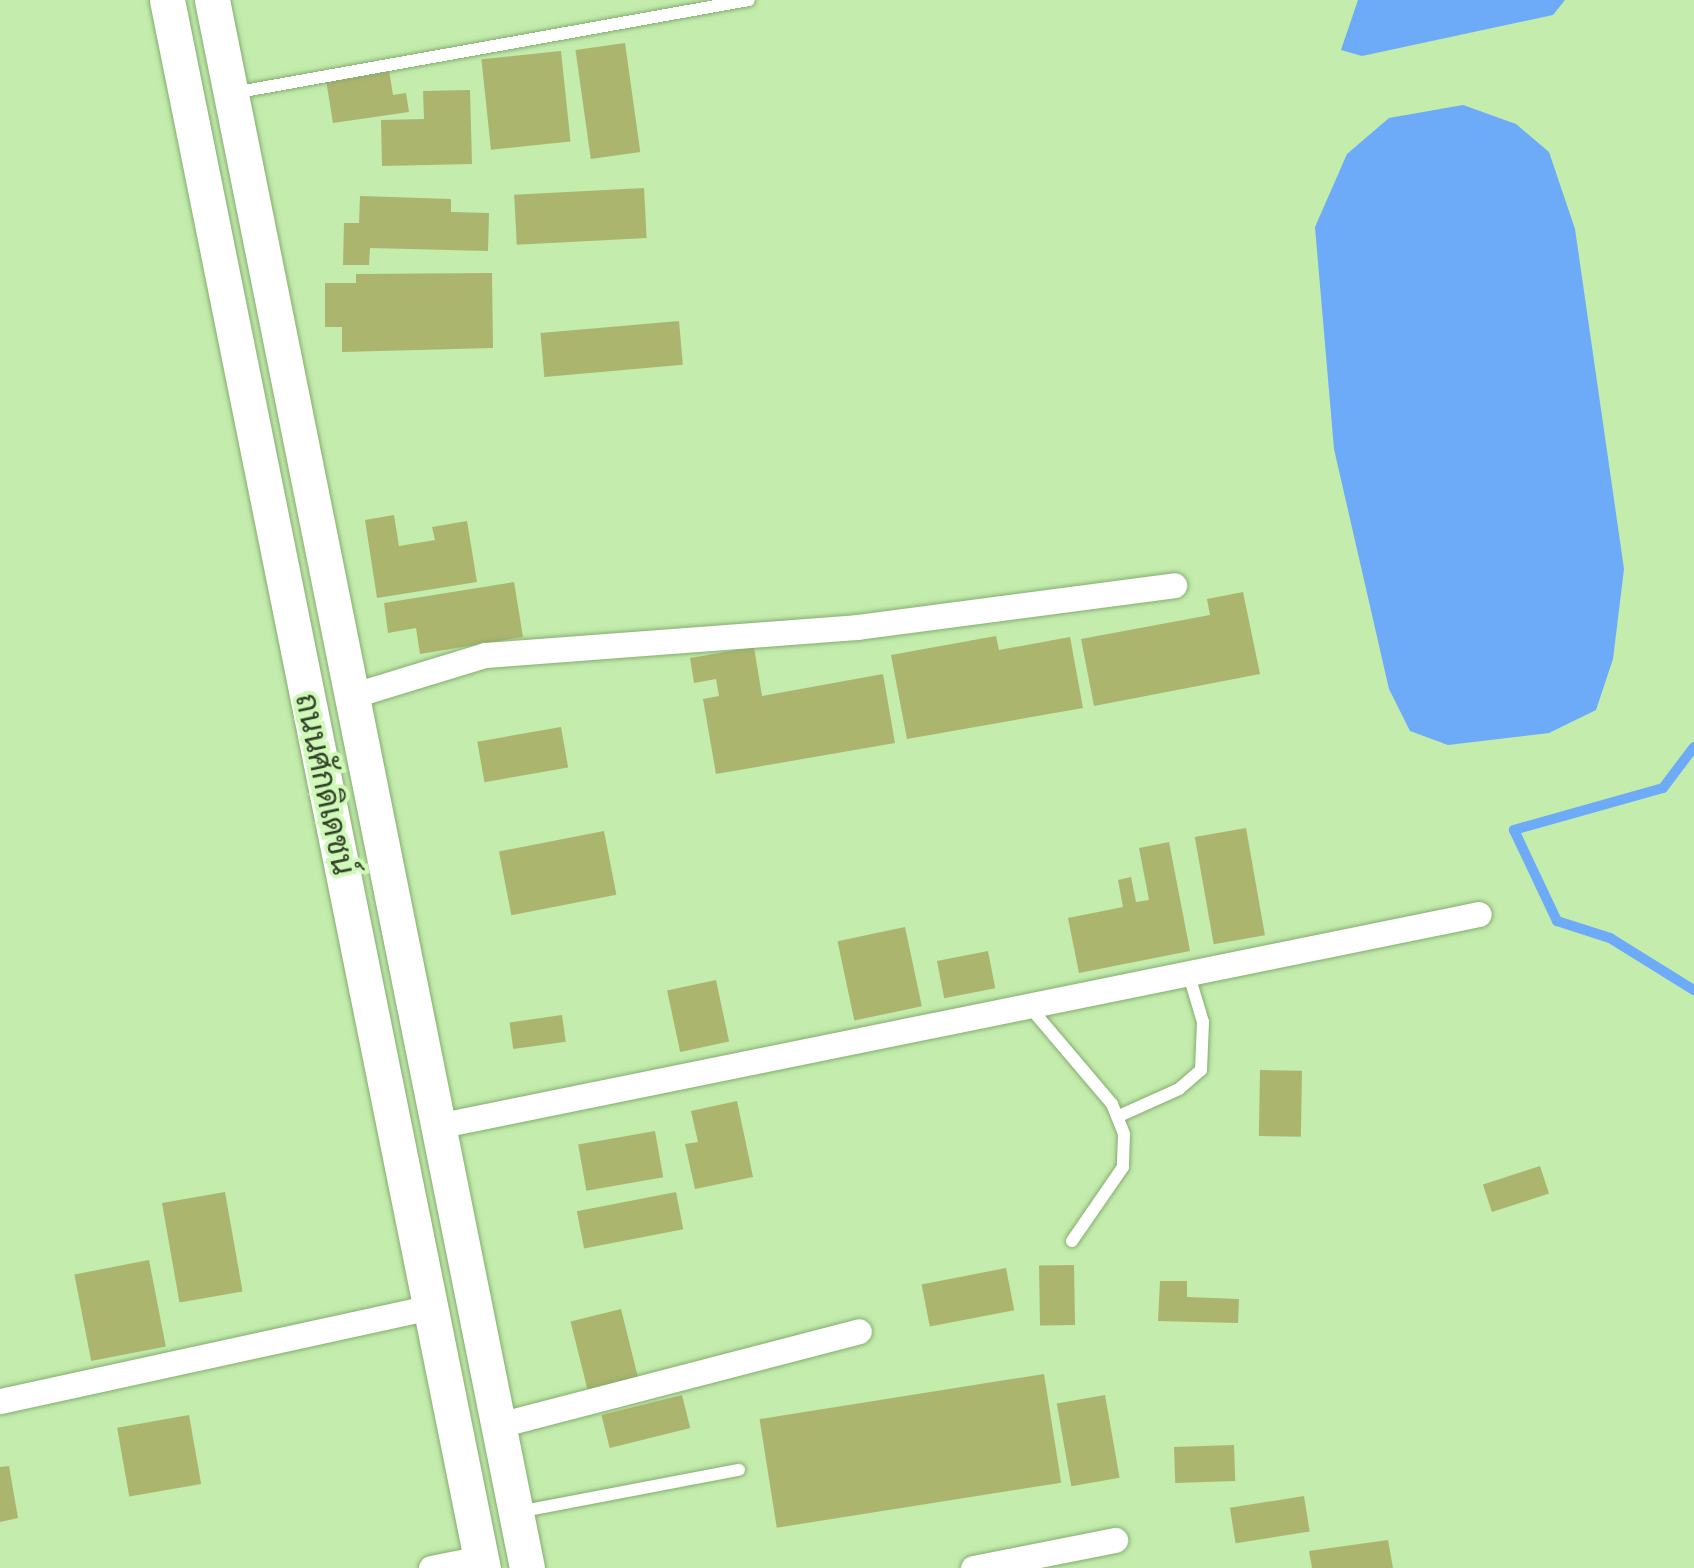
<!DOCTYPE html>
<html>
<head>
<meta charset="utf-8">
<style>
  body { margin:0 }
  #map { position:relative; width:1694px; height:1568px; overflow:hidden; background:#c3ecad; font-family:"Noto Sans",Sarabun,sans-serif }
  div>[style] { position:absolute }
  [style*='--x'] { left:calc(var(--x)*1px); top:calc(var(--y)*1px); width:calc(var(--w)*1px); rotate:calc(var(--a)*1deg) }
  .water>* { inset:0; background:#6daaf7 }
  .stream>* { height:10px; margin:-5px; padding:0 5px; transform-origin:5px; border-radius:5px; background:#6daaf7 }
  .building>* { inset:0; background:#acb56e; transform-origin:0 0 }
  .roads { filter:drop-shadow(0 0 2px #85ac6f) drop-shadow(0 0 2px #85ac6f) }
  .lane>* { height:12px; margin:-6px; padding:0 6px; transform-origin:6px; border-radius:6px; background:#fff }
  .street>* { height:25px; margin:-12.5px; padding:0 12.5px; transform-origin:12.5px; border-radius:12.5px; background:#fff }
  .secondary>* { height:35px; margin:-17.5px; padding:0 17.5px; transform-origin:17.5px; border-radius:17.5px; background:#fff }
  span { translate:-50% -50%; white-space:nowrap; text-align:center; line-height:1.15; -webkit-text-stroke:8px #d0f9b9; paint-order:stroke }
  .street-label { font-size:32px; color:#324229 }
</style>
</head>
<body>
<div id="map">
  <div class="water">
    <div style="clip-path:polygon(1358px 0,1565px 0,1553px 15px,1362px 56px,1341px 50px)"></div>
    <div style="clip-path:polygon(1463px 105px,1516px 124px,1549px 152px,1575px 229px,1624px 569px,1613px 659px,1596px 710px,1549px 733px,1448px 745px,1410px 731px,1389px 689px,1334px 449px,1315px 227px,1347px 154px,1389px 118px)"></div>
  </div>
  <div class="stream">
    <div style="--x:1694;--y:747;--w:51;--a:127.1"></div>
    <div style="--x:1663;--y:788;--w:155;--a:164.3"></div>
    <div style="--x:1514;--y:830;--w:101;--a:64.7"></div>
    <div style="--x:1557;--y:921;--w:56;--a:17.8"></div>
    <div style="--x:1610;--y:938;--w:99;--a:31.8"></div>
  </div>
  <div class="building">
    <div style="left:625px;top:43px;width:110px;height:50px;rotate:82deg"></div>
    <div style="left:561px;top:51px;width:91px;height:80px;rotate:84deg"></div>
    <div style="clip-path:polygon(389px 70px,393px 95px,406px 93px,409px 112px,333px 123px,326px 80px)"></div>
    <div style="clip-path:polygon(470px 90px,472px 164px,382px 166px,381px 120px,424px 119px,423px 91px)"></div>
    <div style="left:644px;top:188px;width:50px;height:130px;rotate:87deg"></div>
    <div style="clip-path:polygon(360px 196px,451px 199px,451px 212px,489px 213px,488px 251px,370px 248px,369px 265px,343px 265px,344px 223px,359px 223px)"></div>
    <div style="clip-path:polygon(492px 273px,493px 348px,342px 352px,342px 327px,325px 327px,325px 283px,356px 283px,356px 274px)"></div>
    <div style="left:679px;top:321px;width:44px;height:139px;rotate:85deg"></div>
    <div style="clip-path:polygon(394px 515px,399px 546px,435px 540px,432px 527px,467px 521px,477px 582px,377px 598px,365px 520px)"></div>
    <div style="clip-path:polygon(514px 582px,523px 637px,420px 654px,416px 628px,388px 633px,384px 603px)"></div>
    <div style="clip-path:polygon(1243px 592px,1260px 674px,1094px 706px,1081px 639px,1210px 615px,1207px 599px)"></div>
    <div style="clip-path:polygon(996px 636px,999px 650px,1070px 637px,1083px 708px,907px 739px,891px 655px)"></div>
    <div style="clip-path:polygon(754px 647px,762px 696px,883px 674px,895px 743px,716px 774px,703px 699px,719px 696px,716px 679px,694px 683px,690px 658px)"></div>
    <div style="left:561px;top:727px;width:41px;height:85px;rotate:80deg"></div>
    <div style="left:1246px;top:828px;width:109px;height:52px;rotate:80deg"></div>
    <div style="left:604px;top:831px;width:65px;height:107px;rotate:79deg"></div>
    <div style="clip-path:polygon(1169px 842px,1190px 951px,1079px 973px,1068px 918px,1123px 907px,1118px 880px,1131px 877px,1136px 902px,1149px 900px,1139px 848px)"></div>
    <div style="left:905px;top:927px;width:81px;height:69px;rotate:78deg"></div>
    <div style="left:988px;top:951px;width:38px;height:52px;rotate:79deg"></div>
    <div style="left:716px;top:980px;width:63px;height:50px;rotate:78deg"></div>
    <div style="left:562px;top:1015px;width:27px;height:53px;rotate:82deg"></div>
    <div style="left:1260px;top:1070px;width:42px;height:66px;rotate:1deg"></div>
    <div style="clip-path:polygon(737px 1101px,753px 1177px,695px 1189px,685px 1144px,698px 1142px,691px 1111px)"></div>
    <div style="left:655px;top:1131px;width:47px;height:78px;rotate:80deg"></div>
    <div style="left:1540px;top:1166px;width:29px;height:60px;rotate:72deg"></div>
    <div style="left:225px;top:1192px;width:101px;height:64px;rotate:80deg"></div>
    <div style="left:676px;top:1192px;width:38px;height:101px;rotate:79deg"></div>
    <div style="left:149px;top:1260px;width:88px;height:76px;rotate:79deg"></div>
    <div style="left:1074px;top:1265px;width:60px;height:35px;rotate:89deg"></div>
    <div style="left:1006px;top:1268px;width:43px;height:86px;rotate:79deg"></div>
    <div style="clip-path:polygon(1160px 1281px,1187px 1281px,1187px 1297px,1239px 1299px,1238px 1323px,1158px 1321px)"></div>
    <div style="left:621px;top:1309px;width:71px;height:52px;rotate:76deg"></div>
    <div style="left:1044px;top:1374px;width:110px;height:288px;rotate:81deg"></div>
    <div style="left:682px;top:1395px;width:34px;height:83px;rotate:76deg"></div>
    <div style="left:1105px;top:1395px;width:84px;height:49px;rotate:80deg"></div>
    <div style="left:189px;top:1415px;width:70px;height:73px;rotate:80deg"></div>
    <div style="left:1234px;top:1445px;width:36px;height:60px;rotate:88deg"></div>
    <div style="clip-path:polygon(9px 1466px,18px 1518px,0 1522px,0 1467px)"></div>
    <div style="left:1304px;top:1496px;width:36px;height:75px;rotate:81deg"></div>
    <div style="clip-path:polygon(1388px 1540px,1393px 1568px,1312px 1568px,1309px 1551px)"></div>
  </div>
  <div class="roads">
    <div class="lane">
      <div style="--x:233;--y:93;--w:524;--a:-10.22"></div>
      <div style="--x:1028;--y:1005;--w:130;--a:49.7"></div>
      <div style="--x:1112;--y:1104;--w:32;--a:68"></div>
      <div style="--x:1124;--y:1134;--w:33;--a:92"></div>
      <div style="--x:1123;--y:1167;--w:90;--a:124.6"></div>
      <div style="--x:1119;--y:1116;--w:66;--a:-24.2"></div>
      <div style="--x:1179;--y:1089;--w:29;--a:-41"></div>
      <div style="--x:1201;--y:1070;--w:48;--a:-87.6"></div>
      <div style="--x:1203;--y:1022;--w:52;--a:-106.7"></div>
      <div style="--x:518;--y:1512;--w:225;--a:-10.8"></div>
    </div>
    <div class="street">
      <div style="--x:351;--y:696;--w:140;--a:-17"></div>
      <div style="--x:485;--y:655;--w:373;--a:-4.3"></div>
      <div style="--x:857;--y:627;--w:320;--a:-7.5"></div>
      <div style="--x:437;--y:1126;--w:1063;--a:-11.5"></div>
      <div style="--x:0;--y:1401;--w:440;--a:-12.3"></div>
      <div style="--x:495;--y:1426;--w:376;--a:-14.6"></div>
      <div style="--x:431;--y:1568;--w:51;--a:-11.3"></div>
      <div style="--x:973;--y:1568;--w:145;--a:-11.2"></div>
    </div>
    <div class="secondary">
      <div style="--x:167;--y:0;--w:1600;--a:78.61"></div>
      <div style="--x:212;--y:0;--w:1599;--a:78.64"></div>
    </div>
  </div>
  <div class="street-label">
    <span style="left:326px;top:784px;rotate:78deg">ถนนศักดิเดชน์</span>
  </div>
</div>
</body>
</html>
